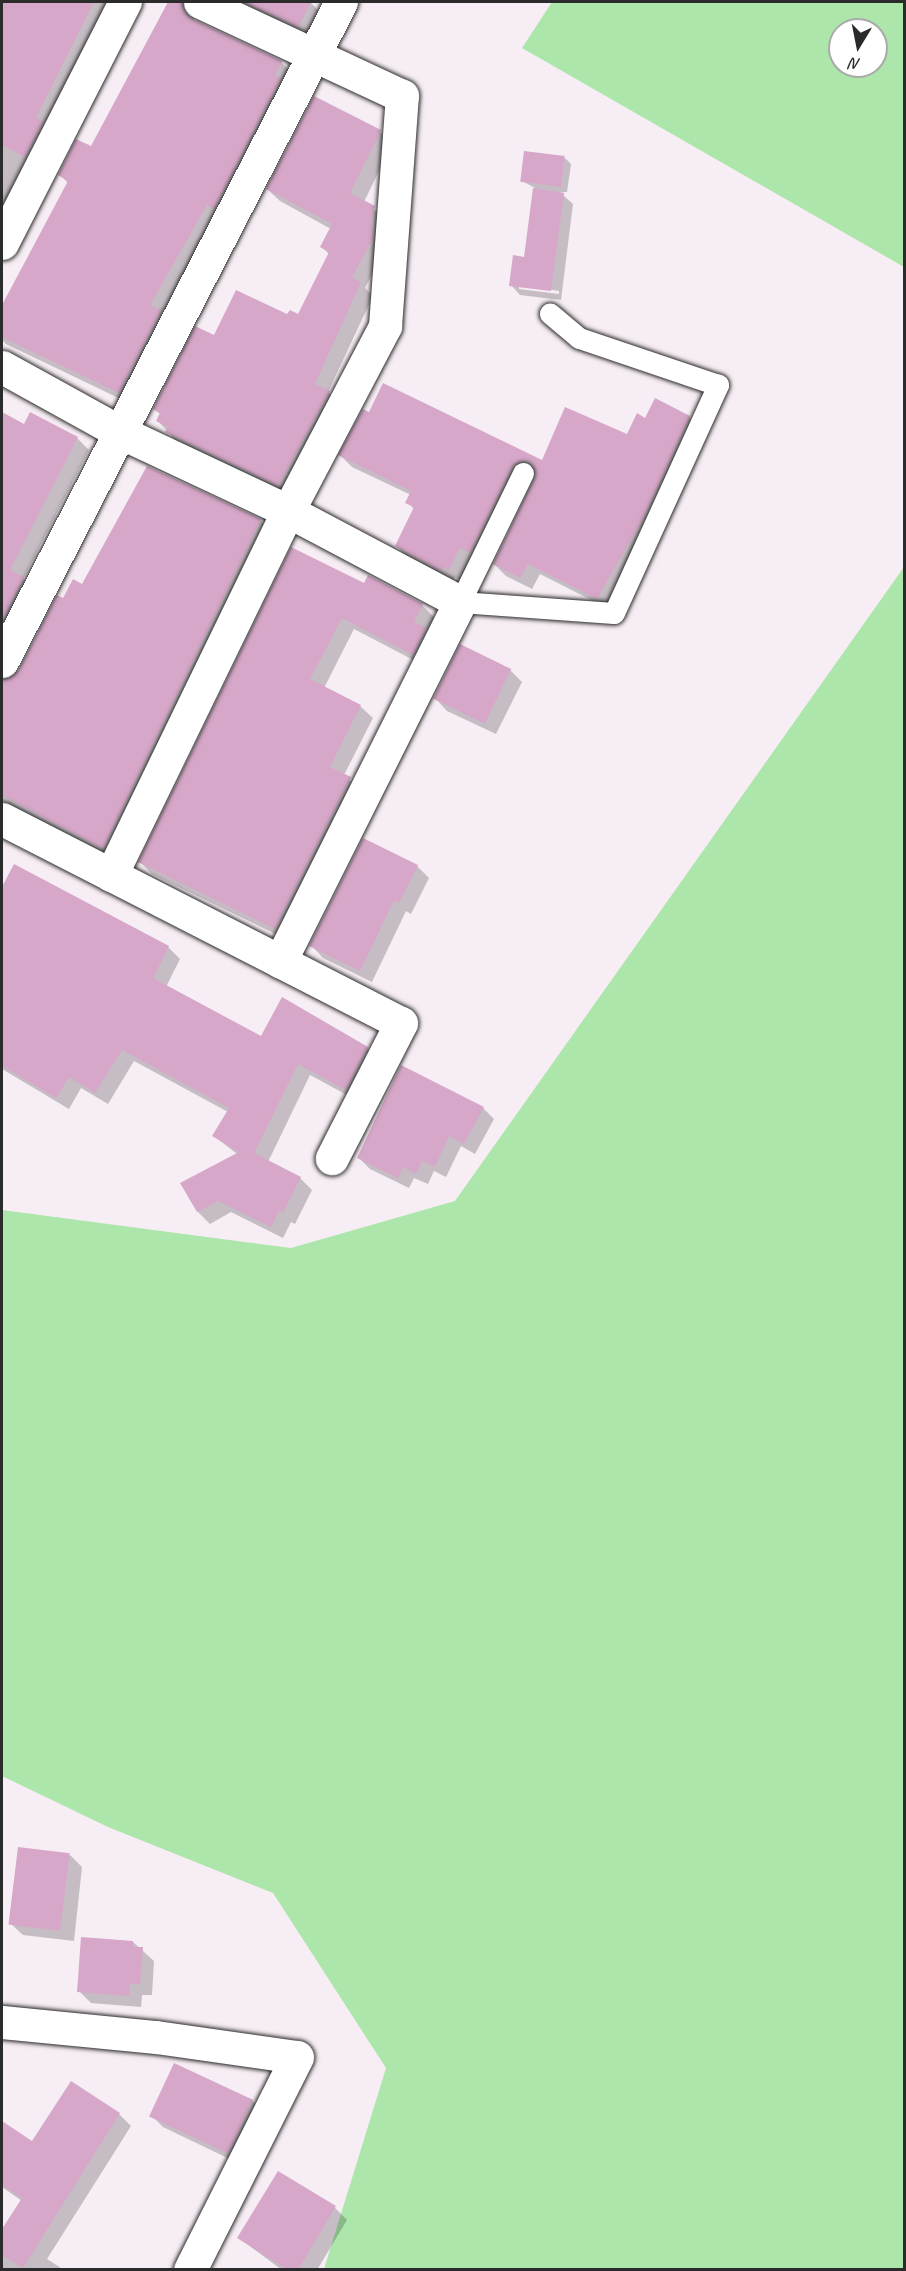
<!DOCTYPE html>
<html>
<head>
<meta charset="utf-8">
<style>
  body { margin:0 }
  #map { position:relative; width:906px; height:2271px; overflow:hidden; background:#f7edf4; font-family:Caveat,sans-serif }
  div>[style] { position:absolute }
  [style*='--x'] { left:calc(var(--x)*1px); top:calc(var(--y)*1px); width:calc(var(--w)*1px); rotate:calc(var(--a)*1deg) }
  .green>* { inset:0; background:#ace6ab }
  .shadow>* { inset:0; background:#0003 }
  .building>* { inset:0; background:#d6a7c8; transform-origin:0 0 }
  .roads { filter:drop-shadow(0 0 2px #2b2b2b) drop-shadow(0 0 2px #2b2b2b) }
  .service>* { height:21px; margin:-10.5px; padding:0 10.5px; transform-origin:10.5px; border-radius:10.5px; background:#fff }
  .minor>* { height:33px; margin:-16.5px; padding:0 16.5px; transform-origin:16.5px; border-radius:16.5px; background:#fff }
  span { translate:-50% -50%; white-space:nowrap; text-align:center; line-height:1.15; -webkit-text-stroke:4.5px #fff; paint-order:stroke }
  .frame { position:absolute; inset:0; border:3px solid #2b2b2b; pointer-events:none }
  .north { position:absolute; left:828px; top:18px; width:60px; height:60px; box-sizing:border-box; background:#fff; border:2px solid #aaa; border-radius:50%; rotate:190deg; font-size:16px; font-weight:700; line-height:24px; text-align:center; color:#2b2b2b }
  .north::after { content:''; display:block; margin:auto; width:21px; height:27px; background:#2b2b2b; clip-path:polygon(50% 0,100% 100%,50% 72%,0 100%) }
</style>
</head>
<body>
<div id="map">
  <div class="green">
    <div style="clip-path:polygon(evenodd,552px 2px,904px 2px,904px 267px,522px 48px,552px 2px,840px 30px,876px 30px,876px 66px,840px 66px,840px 30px)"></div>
    <div style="clip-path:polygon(904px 567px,904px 2269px,324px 2269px,386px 2068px,273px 1893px,108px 1827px,2px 1776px,2px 1210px,291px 1248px,455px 1201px)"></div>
  </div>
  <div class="shadow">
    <div style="clip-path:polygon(2px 2px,111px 2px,2px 221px,2px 63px,20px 28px,2px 19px)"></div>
    <div style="clip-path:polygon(170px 2px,199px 2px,193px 17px,196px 23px,281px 62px,293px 74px,131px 404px,6px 344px,2px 340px,2px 319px,69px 184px,60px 175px,92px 148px)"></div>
    <div style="clip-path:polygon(232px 2px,310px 2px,322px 14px,311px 38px)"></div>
    <div style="clip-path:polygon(380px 132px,392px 144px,364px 202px,386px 219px,384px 251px,365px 288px,373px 296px,328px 392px,341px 405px,290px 497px,179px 444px,158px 421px,161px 415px,154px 409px,215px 337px,299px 316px,329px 254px,322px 247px,331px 229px,280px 201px,267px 189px)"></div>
    <div style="clip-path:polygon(evenodd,565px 158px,571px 164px,567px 192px,555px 193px,563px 195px,573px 204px,561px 300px,520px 295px,511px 285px,525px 258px,535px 188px,522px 181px,565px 158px,519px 285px,559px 291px,559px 294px,519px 289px,519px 285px)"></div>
    <div style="clip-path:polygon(363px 411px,543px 462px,627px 436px,646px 420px,689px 417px,701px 428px,611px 610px,540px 574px,532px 589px,506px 576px,494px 564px,536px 473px,528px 473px,461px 580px,455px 577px,453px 581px,408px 558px,397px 546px,415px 510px,407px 502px,411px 495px,352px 467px,340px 455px)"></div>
    <div style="clip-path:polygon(2px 414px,24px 426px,77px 438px,89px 450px,23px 579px,35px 590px,2px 656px)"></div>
    <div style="clip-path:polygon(260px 520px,272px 532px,115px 860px,2px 801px,2px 679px,14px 678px,58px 597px,64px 600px,83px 586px)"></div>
    <div style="clip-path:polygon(365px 585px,422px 605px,434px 617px,425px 666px,354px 629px,324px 688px,360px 706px,373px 718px,344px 775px,362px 791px,288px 940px,152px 874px,140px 862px)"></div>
    <div style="clip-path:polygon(510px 670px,522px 682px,496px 734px,447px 711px,435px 698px)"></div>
    <div style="clip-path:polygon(15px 866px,168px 947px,180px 959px,166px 987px,262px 1038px,367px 1048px,379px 1060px,358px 1101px,310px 1075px,268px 1162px,300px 1178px,312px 1190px,295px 1224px,291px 1222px,283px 1238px,231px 1212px,210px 1224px,198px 1212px,183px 1183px,237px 1154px,214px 1136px,228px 1112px,134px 1061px,108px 1104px,81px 1088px,69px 1109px,2px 1069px,2px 890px)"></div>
    <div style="clip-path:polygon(417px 866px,429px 878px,411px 914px,406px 911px,372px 982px,323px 958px,311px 945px)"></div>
    <div style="clip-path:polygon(483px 1108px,494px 1119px,475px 1154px,461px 1146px,446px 1177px,434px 1171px,428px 1184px,414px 1178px,409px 1188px,370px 1169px,359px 1158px)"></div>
    <div style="clip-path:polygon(70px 1855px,82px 1867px,74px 1941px,23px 1935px,10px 1923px)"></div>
    <div style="clip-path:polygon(133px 1942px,154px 1961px,152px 1995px,142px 1995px,141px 2007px,91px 2003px,79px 1991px)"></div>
    <div style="clip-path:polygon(175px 2065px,253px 2101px,265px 2114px,240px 2164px,163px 2127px,151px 2115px)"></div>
    <div style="clip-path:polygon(119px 2114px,131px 2126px,47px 2259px,64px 2270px,2px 2270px,2px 2232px,22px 2201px,2px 2187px,2px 2131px,5px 2125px,32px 2143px)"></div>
    <div style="clip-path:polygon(279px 2173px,335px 2208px,347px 2220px,317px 2270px,282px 2270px,239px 2238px)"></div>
  </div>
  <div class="building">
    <div style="clip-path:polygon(2px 2px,94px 2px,36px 118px,43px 122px,25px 157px,2px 145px)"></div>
    <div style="clip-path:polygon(168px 2px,182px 2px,184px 12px,192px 19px,282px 61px,275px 76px,281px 78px,214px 209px,207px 205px,150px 305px,161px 310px,119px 393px,2px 337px,2px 305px,68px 181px,58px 175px,76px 139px,91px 146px)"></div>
    <div style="clip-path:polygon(243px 2px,311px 2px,298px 27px)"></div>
    <div style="clip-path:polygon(314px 96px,381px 130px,350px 193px,375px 206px,371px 220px,373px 238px,352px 278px,361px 282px,315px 384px,330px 391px,278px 486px,165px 432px,168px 427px,156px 421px,160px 413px,153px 409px,195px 326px,214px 335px,236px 290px,287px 314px,290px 310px,298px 314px,329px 252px,320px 247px,332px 224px,266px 189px)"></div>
    <div style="left:524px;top:151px;width:41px;height:31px;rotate:7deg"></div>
    <div style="clip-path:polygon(533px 188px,564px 193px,551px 291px,509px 286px,513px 255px,524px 257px)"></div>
    <div style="clip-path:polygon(383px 383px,542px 460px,565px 407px,627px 434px,637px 413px,645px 418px,655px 398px,690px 416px,645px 515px,597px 599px,528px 564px,520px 578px,493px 564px,535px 478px,534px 466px,528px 461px,522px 460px,512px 467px,470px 553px,460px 548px,449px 570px,443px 567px,441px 571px,395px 546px,414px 507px,405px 503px,411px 491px,338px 455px,363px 409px,369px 412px)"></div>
    <div style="clip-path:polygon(2px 412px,24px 424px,30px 412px,78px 437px,10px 570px,24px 577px,2px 621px)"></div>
    <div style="clip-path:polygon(147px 466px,261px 519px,103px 849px,2px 795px,2px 680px,19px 670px,57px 595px,63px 598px,73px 579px,82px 584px)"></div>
    <div style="clip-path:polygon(291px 547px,364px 583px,368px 575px,423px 604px,414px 622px,426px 628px,413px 655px,342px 618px,310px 679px,361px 705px,330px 767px,351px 777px,275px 929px,138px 862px)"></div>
    <div style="left:460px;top:644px;width:57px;height:61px;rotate:26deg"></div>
    <div style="clip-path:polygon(363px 838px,418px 865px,399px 903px,394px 900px,360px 971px,309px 946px)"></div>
    <div style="clip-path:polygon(14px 864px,169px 946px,153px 978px,261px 1036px,282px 997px,368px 1047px,346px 1090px,298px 1064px,254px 1153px,301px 1177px,283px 1213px,279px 1211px,271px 1227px,218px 1201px,197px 1212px,180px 1183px,239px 1152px,212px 1136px,229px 1108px,122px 1050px,95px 1093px,69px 1077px,56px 1098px,2px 1066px,2px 887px)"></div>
    <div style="clip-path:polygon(401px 1065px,484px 1107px,464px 1144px,449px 1136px,435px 1167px,422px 1161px,416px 1174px,403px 1167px,398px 1178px,357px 1158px)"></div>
    <div style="left:18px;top:1847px;width:52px;height:78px;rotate:7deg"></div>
    <div style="clip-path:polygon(81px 1937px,133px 1941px,133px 1947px,143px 1947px,140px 1984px,130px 1984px,129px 1996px,77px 1992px)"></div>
    <div style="left:174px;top:2063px;width:87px;height:59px;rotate:25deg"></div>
    <div style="clip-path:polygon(71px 2081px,120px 2113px,23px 2268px,2px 2255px,2px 2229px,22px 2198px,2px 2185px,2px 2121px,32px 2141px)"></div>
    <div style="clip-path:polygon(278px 2171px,336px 2206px,298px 2270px,288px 2270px,237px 2238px)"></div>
  </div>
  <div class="roads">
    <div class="service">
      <div style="--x:523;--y:473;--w:144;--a:116"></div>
      <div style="--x:460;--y:602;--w:154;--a:4.1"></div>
      <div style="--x:614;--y:613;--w:251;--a:-65.5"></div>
      <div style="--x:718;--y:385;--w:147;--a:-161.3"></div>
      <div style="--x:579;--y:338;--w:38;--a:-140"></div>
    </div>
    <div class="minor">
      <div style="--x:2;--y:243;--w:271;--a:-63"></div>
      <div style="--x:2;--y:367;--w:132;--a:28.9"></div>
      <div style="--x:118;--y:431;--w:188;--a:25.2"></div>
      <div style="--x:288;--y:511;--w:195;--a:27.9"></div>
      <div style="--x:460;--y:602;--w:402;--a:116.6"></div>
      <div style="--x:2;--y:661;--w:741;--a:-62.78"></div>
      <div style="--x:2;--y:819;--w:448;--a:27.1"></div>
      <div style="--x:401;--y:1023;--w:152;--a:117.1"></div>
      <div style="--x:111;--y:875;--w:405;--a:-64.1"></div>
      <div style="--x:288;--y:511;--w:209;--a:-62.3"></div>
      <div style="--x:385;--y:326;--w:231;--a:-85.8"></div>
      <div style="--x:402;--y:96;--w:223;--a:-155"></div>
      <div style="--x:2;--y:2022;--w:155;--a:5.6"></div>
      <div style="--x:156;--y:2037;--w:142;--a:8.1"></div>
      <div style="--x:297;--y:2057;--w:238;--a:116.7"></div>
    </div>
  </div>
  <div class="frame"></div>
  <div class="north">N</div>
</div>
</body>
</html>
